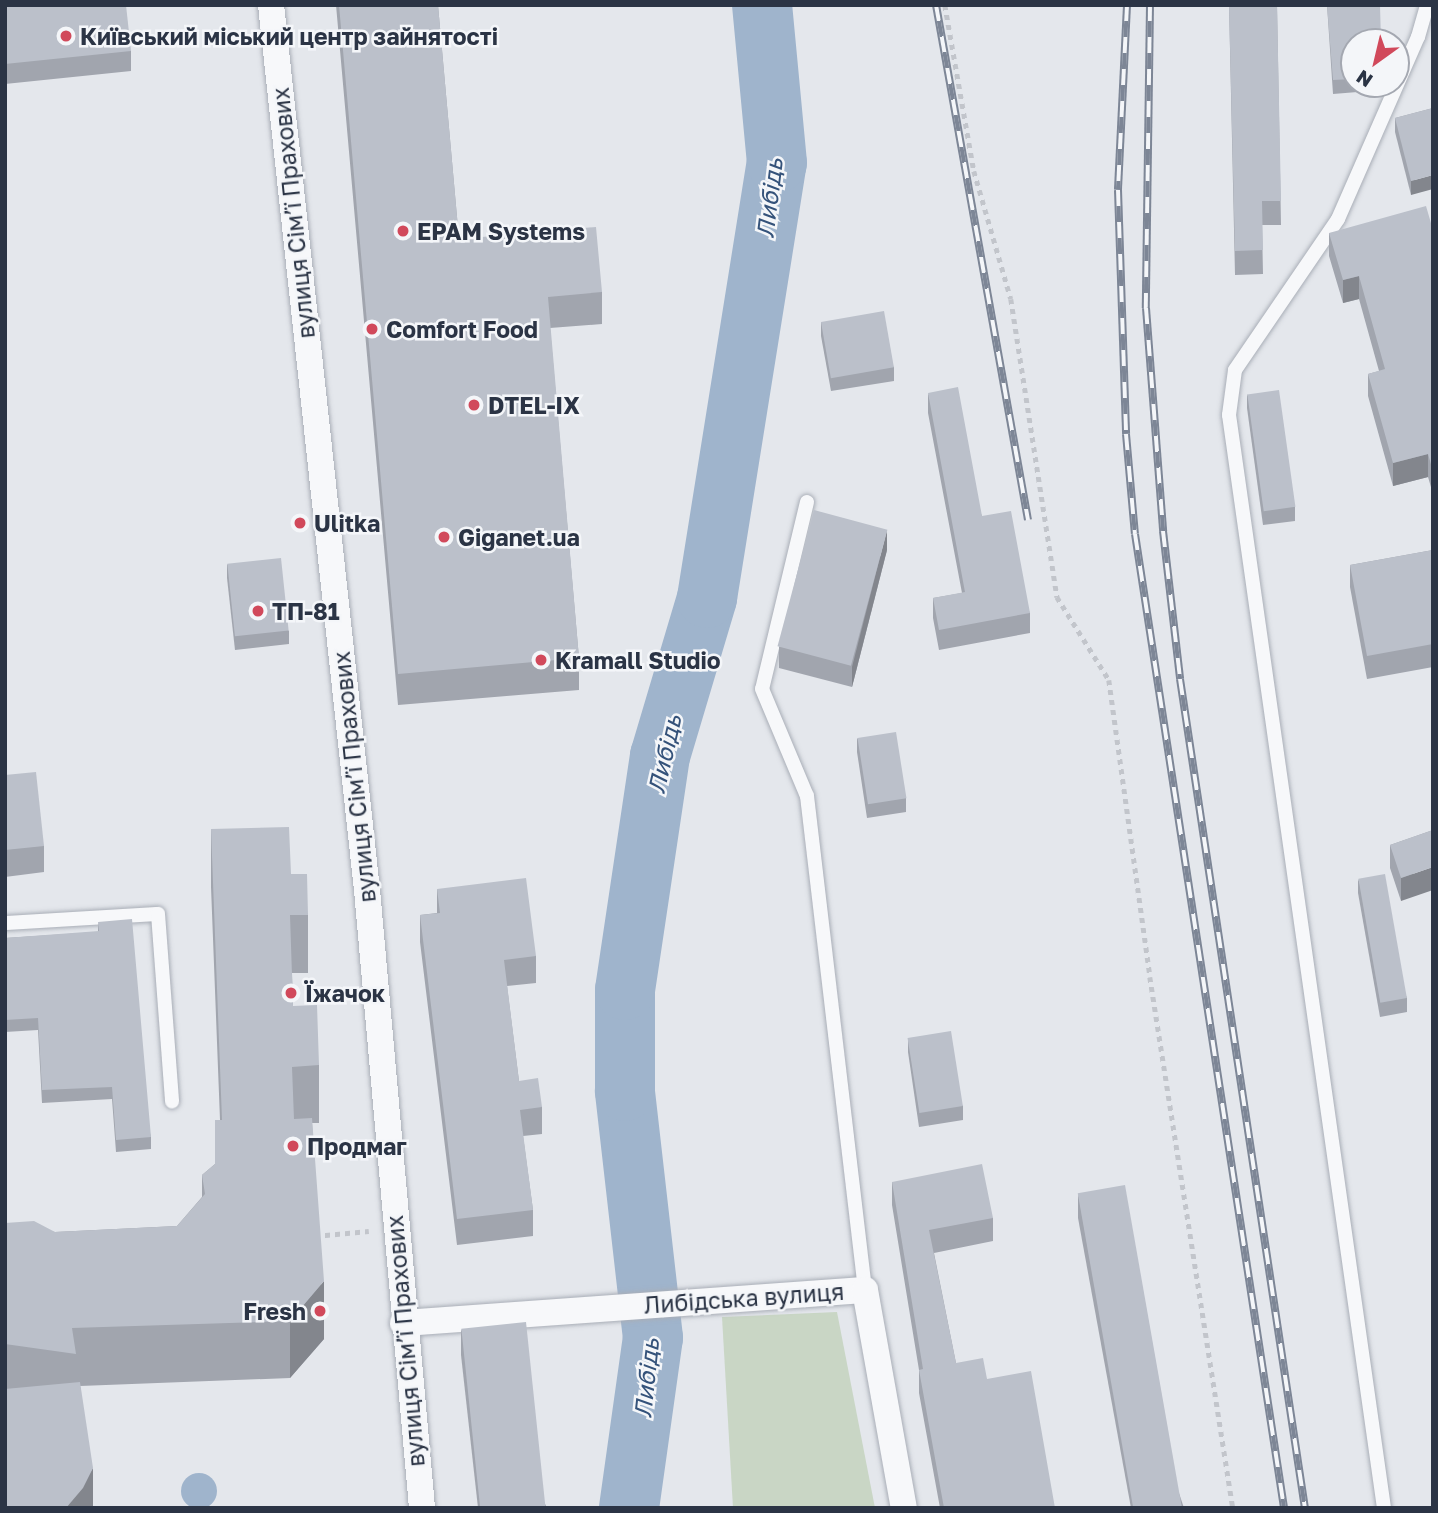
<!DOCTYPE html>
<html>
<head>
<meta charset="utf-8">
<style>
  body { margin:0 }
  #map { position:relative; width:1438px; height:1513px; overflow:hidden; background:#e4e7ec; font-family:"Golos Text",sans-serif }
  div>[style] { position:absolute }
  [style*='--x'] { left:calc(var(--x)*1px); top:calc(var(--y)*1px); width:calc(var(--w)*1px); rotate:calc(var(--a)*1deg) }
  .green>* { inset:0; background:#c9d6c5 }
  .water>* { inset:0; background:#9fb4cc }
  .round { border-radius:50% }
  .river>* { height:60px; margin:-30px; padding:0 30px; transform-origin:30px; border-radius:30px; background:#9fb4cc }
  .path>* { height:4.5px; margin-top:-2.25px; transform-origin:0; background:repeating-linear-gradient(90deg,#c2c5cb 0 5px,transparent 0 10px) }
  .roads { filter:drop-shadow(0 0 2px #a9aeb7) drop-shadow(0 0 2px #a9aeb7) }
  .service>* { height:14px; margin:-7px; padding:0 7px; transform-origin:7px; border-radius:7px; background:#f7f8fa }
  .minor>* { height:26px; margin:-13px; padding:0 13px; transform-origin:13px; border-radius:13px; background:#f7f8fa }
  .rail>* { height:8px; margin-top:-4px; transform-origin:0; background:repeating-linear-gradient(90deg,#f4f6f9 0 16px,#7d8696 0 32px); box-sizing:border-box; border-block:2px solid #7d8696 }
  .wall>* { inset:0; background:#a1a5ae }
  .shaded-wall>* { inset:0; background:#83868d }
  .building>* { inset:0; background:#bbc0ca; transform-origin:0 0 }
  .dots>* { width:19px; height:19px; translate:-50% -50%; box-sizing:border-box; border:4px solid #f4f6f9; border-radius:50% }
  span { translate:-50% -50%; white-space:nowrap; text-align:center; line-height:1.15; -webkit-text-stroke:5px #f4f6f9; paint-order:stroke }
  .poi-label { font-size:23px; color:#2b3445; font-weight:700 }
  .left { translate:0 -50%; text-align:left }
  .right { translate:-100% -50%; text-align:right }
  .street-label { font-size:23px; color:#2b3445 }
  .water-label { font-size:24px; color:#34527a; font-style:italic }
  .frame { position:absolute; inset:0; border:7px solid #2b3445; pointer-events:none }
  .north { position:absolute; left:1340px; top:28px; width:70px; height:70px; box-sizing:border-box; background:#f4f6f9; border:2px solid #a4a8b1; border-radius:50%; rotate:214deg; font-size:19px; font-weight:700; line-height:28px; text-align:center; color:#2b3445 }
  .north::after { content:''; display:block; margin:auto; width:24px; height:32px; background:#d1495b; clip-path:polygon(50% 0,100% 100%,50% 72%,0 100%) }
</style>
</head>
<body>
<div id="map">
  <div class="green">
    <div style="clip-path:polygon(837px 1312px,875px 1508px,733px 1508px,722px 1317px)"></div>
  </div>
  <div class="water">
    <div class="round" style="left:181px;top:1473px;width:36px;height:36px"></div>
  </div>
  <div class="river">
    <div style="--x:629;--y:1508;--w:172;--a:-82"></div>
    <div style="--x:653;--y:1338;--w:249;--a:-96.5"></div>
    <div style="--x:625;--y:1091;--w:101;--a:-90"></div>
    <div style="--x:625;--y:990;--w:237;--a:-81.5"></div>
    <div style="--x:660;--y:756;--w:165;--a:-73.4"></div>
    <div style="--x:707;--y:598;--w:441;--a:-80.9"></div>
    <div style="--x:777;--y:163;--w:159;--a:-95.4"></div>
  </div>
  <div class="path">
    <div style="--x:945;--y:5;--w:169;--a:80.1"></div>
    <div style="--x:974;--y:171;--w:133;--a:73.9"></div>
    <div style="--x:1011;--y:299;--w:302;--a:81.2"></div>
    <div style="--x:1057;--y:597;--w:98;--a:57.9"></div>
    <div style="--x:1109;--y:680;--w:300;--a:82.1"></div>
    <div style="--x:1150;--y:977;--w:537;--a:81.12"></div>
    <div style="--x:315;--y:1236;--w:54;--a:-5.3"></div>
  </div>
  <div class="roads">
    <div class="service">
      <div style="--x:807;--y:502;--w:192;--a:103.5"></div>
      <div style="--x:762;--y:689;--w:116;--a:67.2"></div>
      <div style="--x:807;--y:796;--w:497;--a:83.3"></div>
      <div style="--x:5;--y:923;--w:153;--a:-3.4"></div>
      <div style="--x:158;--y:914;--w:188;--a:85.7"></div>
      <div style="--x:1384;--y:1508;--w:1104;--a:-98.07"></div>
      <div style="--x:1229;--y:415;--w:45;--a:-82.4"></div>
      <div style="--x:1235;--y:370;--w:183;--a:-55.7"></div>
      <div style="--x:1338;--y:219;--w:199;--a:-66.3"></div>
      <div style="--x:1418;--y:37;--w:33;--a:-74"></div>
    </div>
    <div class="minor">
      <div style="--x:271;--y:5;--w:890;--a:83.81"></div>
      <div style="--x:367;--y:890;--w:620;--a:84.91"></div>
      <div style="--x:403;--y:1323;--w:463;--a:-4.1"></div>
      <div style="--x:865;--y:1290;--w:221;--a:79.9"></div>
    </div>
  </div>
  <div class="rail">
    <div style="--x:936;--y:5;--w:523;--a:79.87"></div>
    <div style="--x:1127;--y:5;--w:185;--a:92.8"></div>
    <div style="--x:1118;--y:190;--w:244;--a:88.1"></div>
    <div style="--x:1126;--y:434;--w:100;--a:84.9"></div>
    <div style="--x:1135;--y:534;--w:985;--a:81.3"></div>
    <div style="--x:1150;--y:5;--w:303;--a:90.8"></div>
    <div style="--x:1146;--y:308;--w:224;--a:85.6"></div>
    <div style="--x:1163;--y:531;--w:149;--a:83.4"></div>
    <div style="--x:1180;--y:679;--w:838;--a:81.43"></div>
  </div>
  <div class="wall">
    <div style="clip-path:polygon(5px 5px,131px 51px,131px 71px,5px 84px)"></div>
    <div style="clip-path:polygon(336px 5px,438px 5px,459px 239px,602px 292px,602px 324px,550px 328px,579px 658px,579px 690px,398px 705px)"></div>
    <div style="clip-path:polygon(1229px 5px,1277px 5px,1281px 225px,1262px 225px,1263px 274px,1235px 275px)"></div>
    <div style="clip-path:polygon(1327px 5px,1380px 5px,1354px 42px,1354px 84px,1382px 84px,1382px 90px,1333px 94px)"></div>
    <div style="clip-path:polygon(1433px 108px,1411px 195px,1395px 132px,1395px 118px)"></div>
    <div style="clip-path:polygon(1433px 230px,1433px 494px,1428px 477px,1393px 486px,1368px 396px,1368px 374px,1379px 371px,1359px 299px,1343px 303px,1329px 256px,1329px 233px)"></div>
    <div style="clip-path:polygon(821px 322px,894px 367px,894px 381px,831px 391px,821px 336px)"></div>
    <div style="clip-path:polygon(928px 393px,982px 516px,1030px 613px,1030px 633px,939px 650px,933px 618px,933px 598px,962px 593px,928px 413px)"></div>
    <div style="clip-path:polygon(1247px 394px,1295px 507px,1295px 521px,1263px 525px,1247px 408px)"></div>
    <div style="clip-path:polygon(887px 550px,852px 687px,779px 668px,779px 647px)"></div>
    <div style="clip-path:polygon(1433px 550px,1433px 667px,1367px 679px,1350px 587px,1350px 565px)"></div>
    <div style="clip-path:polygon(227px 564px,289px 631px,289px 644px,235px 650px,227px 578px)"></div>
    <div style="clip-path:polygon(857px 738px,906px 798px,906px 812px,867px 818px,857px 752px)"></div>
    <div style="clip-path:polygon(5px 775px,44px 846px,44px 872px,5px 877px)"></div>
    <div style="clip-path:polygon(211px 829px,291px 874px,308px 915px,308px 973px,292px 973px,293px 1006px,319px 1065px,319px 1123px,312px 1123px,324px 1339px,290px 1378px,80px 1386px,93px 1508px,5px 1508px,5px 1223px,55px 1232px,177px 1226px,202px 1197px,202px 1175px,215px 1164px,220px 1120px,211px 887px)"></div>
    <div style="clip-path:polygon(1433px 830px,1401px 901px,1390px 868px,1390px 845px)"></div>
    <div style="clip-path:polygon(1358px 879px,1407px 998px,1407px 1012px,1380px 1017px,1358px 893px)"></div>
    <div style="clip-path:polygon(437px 889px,536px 956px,536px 983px,507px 986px,519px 1081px,542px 1107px,542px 1134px,523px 1136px,533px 1210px,533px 1236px,457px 1245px,420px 942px,420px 915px,437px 913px)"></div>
    <div style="clip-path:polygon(98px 922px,151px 1137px,151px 1149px,116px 1152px,112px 1099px,42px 1103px,38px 1030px,5px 1032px,5px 938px,98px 932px)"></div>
    <div style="clip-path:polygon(908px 1038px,963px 1106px,963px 1120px,919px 1127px,908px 1052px)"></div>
    <div style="clip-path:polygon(892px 1182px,993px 1218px,993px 1241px,934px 1253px,956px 1363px,987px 1379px,1055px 1508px,940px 1508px,919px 1393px,919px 1370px,892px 1205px)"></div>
    <div style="clip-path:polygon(1078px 1194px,1184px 1508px,1131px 1508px,1078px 1218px)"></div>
    <div style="clip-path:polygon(461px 1329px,547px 1508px,478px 1508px,461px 1355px)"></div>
  </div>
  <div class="shaded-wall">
    <div style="clip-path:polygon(1433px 175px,1433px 189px,1411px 195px,1411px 181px)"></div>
    <div style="clip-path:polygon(1359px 276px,1359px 299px,1343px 303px,1343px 280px)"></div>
    <div style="clip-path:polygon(1428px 454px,1428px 477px,1393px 486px,1393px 463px)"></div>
    <div style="clip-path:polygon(887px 530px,887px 550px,852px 687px,852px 667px)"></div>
    <div style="clip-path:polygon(1433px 867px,1433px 890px,1401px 901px,1401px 878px)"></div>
    <div style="clip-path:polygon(324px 1281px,324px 1339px,290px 1378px,290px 1321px)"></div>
    <div style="clip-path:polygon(93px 1468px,93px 1508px,66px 1508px)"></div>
  </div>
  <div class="building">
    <div style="clip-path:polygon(5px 5px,126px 5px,131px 51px,5px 64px)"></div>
    <div style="clip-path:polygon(339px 5px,438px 5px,459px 239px,596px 227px,602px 292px,548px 297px,579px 658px,398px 674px)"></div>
    <div style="clip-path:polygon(1229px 5px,1277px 5px,1281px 201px,1262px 201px,1263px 250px,1235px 251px)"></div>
    <div style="clip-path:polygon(1327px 5px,1380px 5px,1381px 42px,1354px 42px,1354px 79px,1333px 80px)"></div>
    <div style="clip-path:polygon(1433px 108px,1433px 175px,1411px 181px,1395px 118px)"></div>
    <div style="clip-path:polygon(1426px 206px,1433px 230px,1433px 471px,1428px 454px,1393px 463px,1368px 374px,1385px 369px,1359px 276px,1343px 280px,1329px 233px)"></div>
    <div style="left:884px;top:311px;width:57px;height:64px;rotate:80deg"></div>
    <div style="clip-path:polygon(958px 387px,982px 516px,1011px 511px,1030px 613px,939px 630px,933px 598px,965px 592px,928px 393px)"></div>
    <div style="left:1279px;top:390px;width:118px;height:32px;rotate:82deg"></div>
    <div style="left:814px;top:510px;width:76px;height:141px;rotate:15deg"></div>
    <div style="clip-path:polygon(1433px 550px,1433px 644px,1367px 656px,1350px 565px)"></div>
    <div style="left:281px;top:558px;width:73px;height:54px;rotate:84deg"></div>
    <div style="left:896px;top:732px;width:67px;height:39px;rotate:81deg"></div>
    <div style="clip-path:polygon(36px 772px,44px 846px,5px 850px,5px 775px)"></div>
    <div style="clip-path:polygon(289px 827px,291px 874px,307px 874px,308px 915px,290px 915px,293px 1006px,317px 1005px,319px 1065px,292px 1067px,294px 1119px,312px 1118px,324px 1281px,290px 1321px,72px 1328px,76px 1354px,5px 1344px,5px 1223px,34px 1221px,55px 1232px,177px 1226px,205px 1194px,202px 1175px,215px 1164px,215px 1120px,222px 1120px,211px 829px)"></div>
    <div style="clip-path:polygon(1433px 830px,1433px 867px,1401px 878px,1390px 845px)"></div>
    <div style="left:1385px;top:874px;width:126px;height:27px;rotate:80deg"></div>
    <div style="clip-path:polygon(526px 878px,536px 956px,504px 960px,519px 1081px,538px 1078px,542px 1107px,520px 1110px,533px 1210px,457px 1219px,420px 915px,440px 913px,437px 889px)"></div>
    <div style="clip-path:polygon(132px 919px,151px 1137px,116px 1140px,112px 1087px,42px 1090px,38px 1018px,5px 1020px,5px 938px,99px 931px,98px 922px)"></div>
    <div style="left:951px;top:1031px;width:76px;height:44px;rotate:81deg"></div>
    <div style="clip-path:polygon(982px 1164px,993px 1218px,929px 1230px,956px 1363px,983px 1358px,987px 1379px,1031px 1371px,1055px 1508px,944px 1508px,919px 1370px,923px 1369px,892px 1182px)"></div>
    <div style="left:1125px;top:1185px;width:328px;height:48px;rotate:80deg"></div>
    <div style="left:526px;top:1322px;width:187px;height:65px;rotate:84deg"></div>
    <div style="clip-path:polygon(80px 1382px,93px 1468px,83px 1488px,66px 1508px,5px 1508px,5px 1389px)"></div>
  </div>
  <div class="dots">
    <div style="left:66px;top:36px;background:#d1495b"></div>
    <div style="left:403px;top:231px;background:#d1495b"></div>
    <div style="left:372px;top:329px;background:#d1495b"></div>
    <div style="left:474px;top:405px;background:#d1495b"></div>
    <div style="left:300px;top:523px;background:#d1495b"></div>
    <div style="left:444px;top:537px;background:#d1495b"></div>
    <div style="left:258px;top:611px;background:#d1495b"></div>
    <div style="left:541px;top:660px;background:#d1495b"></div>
    <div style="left:291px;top:993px;background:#d1495b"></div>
    <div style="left:293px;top:1146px;background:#d1495b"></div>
    <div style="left:320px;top:1311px;background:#d1495b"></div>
  </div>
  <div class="poi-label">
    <span class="left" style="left:80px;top:36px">Київський міський центр зайнятості</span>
    <span class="left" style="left:417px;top:231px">EPAM Systems</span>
    <span class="left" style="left:386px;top:329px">Comfort Food</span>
    <span class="left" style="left:488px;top:405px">DTEL-IX</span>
    <span class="left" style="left:314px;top:523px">Ulitka</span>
    <span class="left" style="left:458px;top:537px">Giganet.ua</span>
    <span class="left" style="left:272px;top:611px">ТП-81</span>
    <span class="left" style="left:555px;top:660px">Kramall Studio</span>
    <span class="left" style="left:305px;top:993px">Їжачок</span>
    <span class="left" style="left:307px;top:1146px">Продмаг</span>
    <span class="right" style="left:306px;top:1311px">Fresh</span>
  </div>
  <div class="street-label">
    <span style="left:293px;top:213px;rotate:-96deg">вулиця Сімʼї Прахових</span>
    <span style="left:354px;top:777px;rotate:-96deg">вулиця Сімʼї Прахових</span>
    <span style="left:744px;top:1298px;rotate:-4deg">Либідська вулиця</span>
    <span style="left:405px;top:1341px;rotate:-95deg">вулиця Сімʼї Прахових</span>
  </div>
  <div class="water-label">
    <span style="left:769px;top:198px;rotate:-83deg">Либідь</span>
    <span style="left:664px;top:754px;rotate:-77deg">Либідь</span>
    <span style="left:646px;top:1378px;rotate:-84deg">Либідь</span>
  </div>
  <div class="frame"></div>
  <div class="north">N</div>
</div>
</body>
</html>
